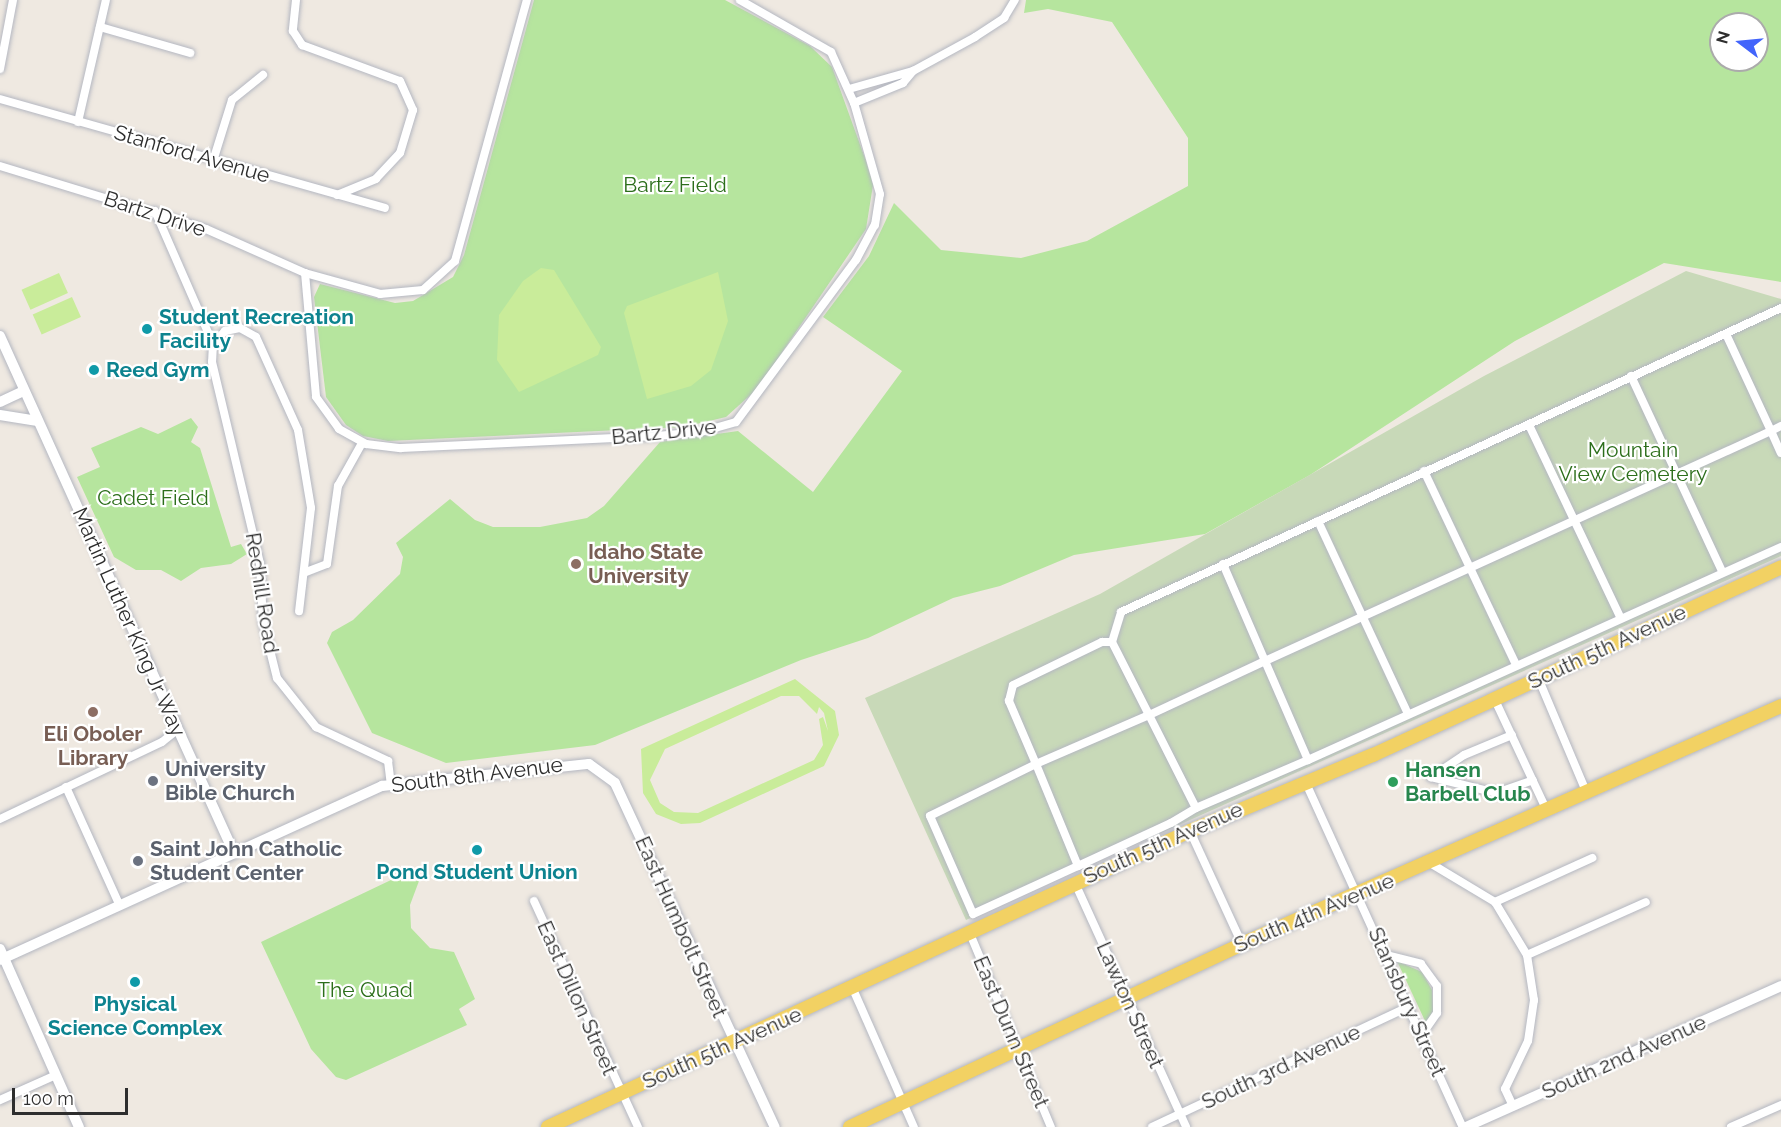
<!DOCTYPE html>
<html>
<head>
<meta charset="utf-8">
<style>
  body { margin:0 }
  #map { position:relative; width:1781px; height:1127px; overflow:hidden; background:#efe9e1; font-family:Raleway,sans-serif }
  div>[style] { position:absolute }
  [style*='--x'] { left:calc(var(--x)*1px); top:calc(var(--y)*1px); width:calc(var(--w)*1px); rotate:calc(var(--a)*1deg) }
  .green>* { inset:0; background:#b6e59e }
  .cemetery>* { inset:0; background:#c8d9b8 }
  .pitch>* { inset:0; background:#c9ec9a; transform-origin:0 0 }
  .roads { filter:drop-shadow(0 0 2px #b4b7c1) drop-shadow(0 0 2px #b4b7c1) }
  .minor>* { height:8px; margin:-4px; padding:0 4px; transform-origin:4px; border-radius:4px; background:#fff }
  .tertiary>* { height:10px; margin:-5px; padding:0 5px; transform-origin:5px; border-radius:5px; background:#fff }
  .primary>* { height:14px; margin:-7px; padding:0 7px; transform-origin:7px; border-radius:7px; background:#f2d163 }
  .dots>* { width:16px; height:16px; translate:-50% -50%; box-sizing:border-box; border:3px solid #fff; border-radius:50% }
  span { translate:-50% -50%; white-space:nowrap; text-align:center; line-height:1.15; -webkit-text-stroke:4.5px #fff; paint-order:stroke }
  .street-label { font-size:21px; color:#2e2e2e }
  .park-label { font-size:21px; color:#2c6e1b }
  .culture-label { font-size:21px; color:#0d838f; font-weight:700 }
  .left { translate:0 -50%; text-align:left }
  .education-label { font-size:21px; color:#785e54; font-weight:700 }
  .worship-label { font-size:21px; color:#5b616d; font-weight:700 }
  .leisure-label { font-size:21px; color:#27864d; font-weight:700 }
  .north { position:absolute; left:1709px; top:12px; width:60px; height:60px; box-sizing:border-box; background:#fff; border:2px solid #ababab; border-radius:50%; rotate:286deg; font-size:16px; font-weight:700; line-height:24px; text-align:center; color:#2e2e2e }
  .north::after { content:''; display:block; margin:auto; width:21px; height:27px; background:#4264fb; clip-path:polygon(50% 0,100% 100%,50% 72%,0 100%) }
  .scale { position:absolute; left:12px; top:1088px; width:116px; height:27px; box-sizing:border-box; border:3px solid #2e2e2e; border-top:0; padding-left:8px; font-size:18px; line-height:21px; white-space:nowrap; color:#2e2e2e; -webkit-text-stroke:4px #fff; paint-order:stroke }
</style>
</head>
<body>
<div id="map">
  <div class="green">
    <div style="clip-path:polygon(534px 0,725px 0,810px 46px,832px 67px,866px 161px,873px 185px,866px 229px,757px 389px,726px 417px,684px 427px,388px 441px,363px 436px,346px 425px,326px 397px,314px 297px,320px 284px,395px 303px,413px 301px,453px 277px,464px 255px)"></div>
    <div style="clip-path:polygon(evenodd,1026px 0,1781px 0,1781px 282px,1664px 263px,1515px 341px,1310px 475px,1205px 534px,1074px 555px,1000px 586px,953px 598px,868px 638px,801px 660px,595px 745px,446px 763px,372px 733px,327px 643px,332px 632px,353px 620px,400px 574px,403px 557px,396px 543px,450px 499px,475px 520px,493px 527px,540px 527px,587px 518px,604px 506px,660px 442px,738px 431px,813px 492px,902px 371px,823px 317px,869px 256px,894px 203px,941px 250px,1021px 258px,1087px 241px,1188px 186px,1188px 138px,1112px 22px,1048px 9px,1024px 13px,1026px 0,1721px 24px,1757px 24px,1757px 60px,1721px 60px,1721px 24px)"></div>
    <div style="clip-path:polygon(191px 418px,198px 427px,191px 442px,200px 448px,231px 547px,241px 544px,247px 554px,231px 564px,201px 568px,181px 581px,161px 570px,136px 570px,114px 557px,77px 477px,100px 467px,91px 448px,141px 427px,158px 434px)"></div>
    <div style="clip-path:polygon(391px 880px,419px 881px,410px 905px,411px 928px,430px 948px,454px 952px,475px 999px,459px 1009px,467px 1025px,346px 1080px,336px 1077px,311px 1049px,261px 942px)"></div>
    <div style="clip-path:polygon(1397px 961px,1422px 972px,1432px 990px,1433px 1011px,1426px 1023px)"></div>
  </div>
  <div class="cemetery">
    <div style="clip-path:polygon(1686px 271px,1781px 299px,1781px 556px,966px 920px,865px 698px,1100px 594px,1484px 376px)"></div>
  </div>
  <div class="pitch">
    <div style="clip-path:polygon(541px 268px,554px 270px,601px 347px,598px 355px,519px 392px,497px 360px,499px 315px,523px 281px)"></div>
    <div style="clip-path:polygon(718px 272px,728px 321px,711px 370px,691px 386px,647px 399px,624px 313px,627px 306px)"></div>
    <div style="left:59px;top:273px;width:22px;height:41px;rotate:66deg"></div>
    <div style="left:72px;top:297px;width:22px;height:43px;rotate:66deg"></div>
    <div style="clip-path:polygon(evenodd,795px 679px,835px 711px,839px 735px,824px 766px,700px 823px,681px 824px,656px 814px,643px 793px,641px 749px,795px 679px,781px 696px,799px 696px,817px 714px,819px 707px,824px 713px,828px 731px,823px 717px,819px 719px,823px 745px,814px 760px,698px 813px,674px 812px,660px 803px,650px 780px,665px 749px,781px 696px)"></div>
  </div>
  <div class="roads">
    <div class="minor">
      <div style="--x:296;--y:0;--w:31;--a:96"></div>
      <div style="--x:293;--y:31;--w:17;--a:57"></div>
      <div style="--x:302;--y:45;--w:104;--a:20.2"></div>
      <div style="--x:400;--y:81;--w:32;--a:66"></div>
      <div style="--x:413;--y:110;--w:45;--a:106.8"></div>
      <div style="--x:400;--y:153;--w:35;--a:133"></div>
      <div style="--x:376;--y:179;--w:42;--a:157.7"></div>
      <div style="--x:100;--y:27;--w:94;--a:16.1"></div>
      <div style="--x:0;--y:69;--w:70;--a:-79.3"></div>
      <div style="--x:849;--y:89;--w:66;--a:-15.7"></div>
      <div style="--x:913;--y:71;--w:71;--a:-28.7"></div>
      <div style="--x:975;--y:37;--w:35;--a:-33"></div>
      <div style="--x:1004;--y:18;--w:21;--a:-59"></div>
      <div style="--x:0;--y:99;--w:400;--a:15.8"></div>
      <div style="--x:854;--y:103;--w:53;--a:-22.2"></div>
      <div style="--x:903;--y:83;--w:16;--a:-50"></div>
      <div style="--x:78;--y:122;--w:125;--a:-77.1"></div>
      <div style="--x:213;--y:161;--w:64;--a:-72.7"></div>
      <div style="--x:232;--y:100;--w:40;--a:-39"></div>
      <div style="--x:0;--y:166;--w:215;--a:17"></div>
      <div style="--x:206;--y:229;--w:108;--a:24"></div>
      <div style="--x:305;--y:273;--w:78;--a:15.6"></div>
      <div style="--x:380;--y:294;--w:43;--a:-5.3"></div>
      <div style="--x:423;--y:290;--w:43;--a:-42.2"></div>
      <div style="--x:455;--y:261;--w:271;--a:-74.6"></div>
      <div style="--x:155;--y:211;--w:145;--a:66.4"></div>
      <div style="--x:213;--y:344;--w:18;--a:93"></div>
      <div style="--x:212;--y:362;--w:207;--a:76.6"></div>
      <div style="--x:260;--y:563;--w:59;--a:87.1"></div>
      <div style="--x:263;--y:622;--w:58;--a:76"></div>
      <div style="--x:277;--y:678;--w:63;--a:51.5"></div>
      <div style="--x:316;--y:727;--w:80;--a:25.3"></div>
      <div style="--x:388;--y:761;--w:23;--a:83"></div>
      <div style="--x:305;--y:273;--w:124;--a:84.9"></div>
      <div style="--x:316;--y:397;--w:39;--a:54"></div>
      <div style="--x:339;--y:429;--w:31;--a:29"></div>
      <div style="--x:366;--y:444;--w:35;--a:7"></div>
      <div style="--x:401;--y:448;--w:256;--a:-2.7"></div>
      <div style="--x:657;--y:436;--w:44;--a:-5.2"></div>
      <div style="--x:701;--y:432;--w:36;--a:-16"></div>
      <div style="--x:736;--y:422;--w:202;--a:-53.5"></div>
      <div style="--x:856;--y:260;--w:40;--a:-62"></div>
      <div style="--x:875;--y:225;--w:31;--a:-81"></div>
      <div style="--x:880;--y:194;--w:95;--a:-105.9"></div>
      <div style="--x:854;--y:103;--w:56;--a:-114.3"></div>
      <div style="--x:831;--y:52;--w:105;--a:-150.3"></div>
      <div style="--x:1726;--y:334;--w:107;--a:65.1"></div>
      <div style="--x:1771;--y:431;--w:11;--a:-27"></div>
      <div style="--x:213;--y:344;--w:18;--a:-47"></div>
      <div style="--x:225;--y:331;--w:15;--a:-11"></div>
      <div style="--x:240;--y:328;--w:18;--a:29"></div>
      <div style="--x:256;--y:337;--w:102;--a:65.7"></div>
      <div style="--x:298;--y:430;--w:79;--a:80.5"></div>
      <div style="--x:311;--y:508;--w:104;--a:96.6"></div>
      <div style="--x:1631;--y:376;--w:215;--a:65"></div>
      <div style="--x:1529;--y:425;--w:212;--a:64.6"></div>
      <div style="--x:1424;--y:471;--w:215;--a:64.6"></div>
      <div style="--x:1318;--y:521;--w:213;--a:65"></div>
      <div style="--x:1223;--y:564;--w:106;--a:66.6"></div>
      <div style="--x:1265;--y:661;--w:556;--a:-24.44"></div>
      <div style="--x:1771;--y:431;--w:24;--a:66"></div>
      <div style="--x:306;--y:572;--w:22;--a:-21"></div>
      <div style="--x:327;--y:564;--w:79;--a:-82"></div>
      <div style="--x:338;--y:486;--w:49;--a:-60.8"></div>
      <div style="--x:1112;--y:642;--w:31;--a:-73"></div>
      <div style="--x:1121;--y:612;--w:727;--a:-24.73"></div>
      <div style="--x:1539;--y:680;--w:121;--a:67.1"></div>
      <div style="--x:1495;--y:700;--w:120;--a:64.9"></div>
      <div style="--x:1512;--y:735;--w:52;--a:157.4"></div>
      <div style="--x:1464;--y:755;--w:40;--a:146"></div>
      <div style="--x:1431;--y:777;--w:67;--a:13.8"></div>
      <div style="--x:1496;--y:793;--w:39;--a:-19"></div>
      <div style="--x:1308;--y:760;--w:519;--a:-24.24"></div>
      <div style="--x:1305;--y:781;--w:380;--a:65.5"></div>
      <div style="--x:66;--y:787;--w:128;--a:65.6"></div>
      <div style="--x:0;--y:819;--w:179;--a:-25.4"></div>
      <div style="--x:162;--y:742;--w:19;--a:-39"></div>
      <div style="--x:1190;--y:831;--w:124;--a:65.3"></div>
      <div style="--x:1430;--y:863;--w:76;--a:31"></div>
      <div style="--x:1495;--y:902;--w:62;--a:58.9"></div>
      <div style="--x:1527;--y:955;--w:46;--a:81.2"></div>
      <div style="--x:1534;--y:1000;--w:41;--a:98.3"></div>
      <div style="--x:1528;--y:1041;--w:53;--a:115.6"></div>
      <div style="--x:1505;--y:1089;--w:19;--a:65"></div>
      <div style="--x:1078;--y:866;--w:110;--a:-112.4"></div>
      <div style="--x:1036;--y:764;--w:69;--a:-113.2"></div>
      <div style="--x:1009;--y:701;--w:16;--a:-76"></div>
      <div style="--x:1013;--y:685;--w:99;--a:-25.8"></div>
      <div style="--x:1102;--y:642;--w:10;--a:0"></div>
      <div style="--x:1112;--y:642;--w:82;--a:63.1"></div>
      <div style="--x:1149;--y:715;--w:123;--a:156.6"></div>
      <div style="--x:1036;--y:764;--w:118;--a:153.9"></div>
      <div style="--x:930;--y:816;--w:107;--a:66.3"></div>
      <div style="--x:973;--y:914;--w:115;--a:-24.6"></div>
      <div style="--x:1078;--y:866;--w:102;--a:-24.8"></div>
      <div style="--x:1171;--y:823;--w:29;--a:-31"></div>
      <div style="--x:1196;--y:808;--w:122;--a:-23.2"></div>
      <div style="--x:1308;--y:760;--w:108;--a:-113.5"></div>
      <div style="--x:1265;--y:661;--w:128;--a:155"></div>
      <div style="--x:1149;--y:715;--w:104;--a:63.2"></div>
      <div style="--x:1075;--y:883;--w:268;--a:65.5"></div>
      <div style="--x:534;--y:901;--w:249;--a:65.3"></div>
      <div style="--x:1495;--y:902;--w:107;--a:-24.4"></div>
      <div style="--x:971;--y:936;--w:207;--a:67.3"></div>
      <div style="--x:1386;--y:955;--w:36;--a:14"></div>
      <div style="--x:1421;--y:964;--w:27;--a:54"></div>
      <div style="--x:1437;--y:986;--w:27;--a:90"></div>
      <div style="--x:1437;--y:1013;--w:24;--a:125"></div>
      <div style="--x:1527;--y:955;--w:130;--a:-24"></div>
      <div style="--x:853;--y:989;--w:151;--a:66.2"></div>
      <div style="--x:0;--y:1100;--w:61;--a:-24.1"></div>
      <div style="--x:1152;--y:1127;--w:285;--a:-25.1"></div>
      <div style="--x:1731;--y:1127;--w:55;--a:-23.7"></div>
    </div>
    <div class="tertiary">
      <div style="--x:0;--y:336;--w:567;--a:65.65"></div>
      <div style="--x:0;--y:402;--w:26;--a:-25"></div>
      <div style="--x:0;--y:415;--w:38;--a:9"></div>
      <div style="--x:0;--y:949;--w:195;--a:66.1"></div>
      <div style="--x:0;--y:960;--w:420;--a:-24.5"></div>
      <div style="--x:382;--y:786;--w:208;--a:-6.1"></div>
      <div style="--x:589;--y:764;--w:32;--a:36"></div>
      <div style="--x:615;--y:783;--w:379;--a:65.1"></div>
      <div style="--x:1466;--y:1127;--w:345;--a:-24.1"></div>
    </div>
    <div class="primary">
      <div style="--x:548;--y:1127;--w:707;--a:-24.75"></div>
      <div style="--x:1190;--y:831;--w:198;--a:-22.6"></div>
      <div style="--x:1373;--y:755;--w:449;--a:-24.7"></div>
      <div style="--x:850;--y:1127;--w:433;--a:-25"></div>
      <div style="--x:1242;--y:944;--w:589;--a:-23.82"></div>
    </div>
  </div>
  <div class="dots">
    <div style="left:147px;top:329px;background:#0f9aa8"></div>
    <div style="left:94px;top:370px;background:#0f9aa8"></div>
    <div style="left:576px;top:564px;background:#8d6e63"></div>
    <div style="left:93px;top:712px;background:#8d6e63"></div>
    <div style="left:153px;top:781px;background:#6b7280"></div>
    <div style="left:1393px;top:782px;background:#2e9e5b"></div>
    <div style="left:477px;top:850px;background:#0f9aa8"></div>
    <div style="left:138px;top:861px;background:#6b7280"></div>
    <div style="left:135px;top:982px;background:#0f9aa8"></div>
  </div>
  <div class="street-label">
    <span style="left:192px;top:154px;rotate:16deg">Stanford Avenue</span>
    <span style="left:155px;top:214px;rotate:18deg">Bartz Drive</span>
    <span style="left:664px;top:432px;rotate:-6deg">Bartz Drive</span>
    <span style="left:262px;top:593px;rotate:81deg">Redhill Road</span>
    <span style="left:129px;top:622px;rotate:66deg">Martin Luther King Jr Way</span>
    <span style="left:1607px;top:647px;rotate:-25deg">South 5th Avenue</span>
    <span style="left:477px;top:775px;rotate:-7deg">South 8th Avenue</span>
    <span style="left:1163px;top:843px;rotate:-24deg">South 5th Avenue</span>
    <span style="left:1314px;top:913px;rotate:-23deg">South 4th Avenue</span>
    <span style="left:681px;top:927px;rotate:66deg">East Humbolt Street</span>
    <span style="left:577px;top:998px;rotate:66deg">East Dillon Street</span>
    <span style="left:1407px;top:1002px;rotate:66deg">Stansbury Street</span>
    <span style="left:1130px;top:1005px;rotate:66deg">Lawton Street</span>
    <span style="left:1011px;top:1032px;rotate:67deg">East Dunn Street</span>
    <span style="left:722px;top:1048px;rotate:-24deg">South 5th Avenue</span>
    <span style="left:1624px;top:1057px;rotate:-24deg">South 2nd Avenue</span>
    <span style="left:1281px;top:1067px;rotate:-25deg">South 3rd Avenue</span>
  </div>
  <div class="park-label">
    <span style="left:675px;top:185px">Bartz Field</span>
    <span style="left:1633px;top:462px">Mountain<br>View Cemetery</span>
    <span style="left:153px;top:498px">Cadet Field</span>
    <span style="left:365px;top:990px">The Quad</span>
  </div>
  <div class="culture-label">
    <span class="left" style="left:159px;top:329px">Student Recreation<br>Facility</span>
    <span class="left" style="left:106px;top:370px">Reed Gym</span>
    <span style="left:477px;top:872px">Pond Student Union</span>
    <span style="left:135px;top:1016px">Physical<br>Science Complex</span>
  </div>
  <div class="education-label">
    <span class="left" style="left:588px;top:564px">Idaho State<br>University</span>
    <span style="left:93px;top:746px">Eli Oboler<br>Library</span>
  </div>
  <div class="worship-label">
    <span class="left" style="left:165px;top:781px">University<br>Bible Church</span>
    <span class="left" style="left:150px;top:861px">Saint John Catholic<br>Student Center</span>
  </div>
  <div class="leisure-label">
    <span class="left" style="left:1405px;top:782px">Hansen<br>Barbell Club</span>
  </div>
  <div class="north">N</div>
  <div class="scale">100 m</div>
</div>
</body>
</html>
